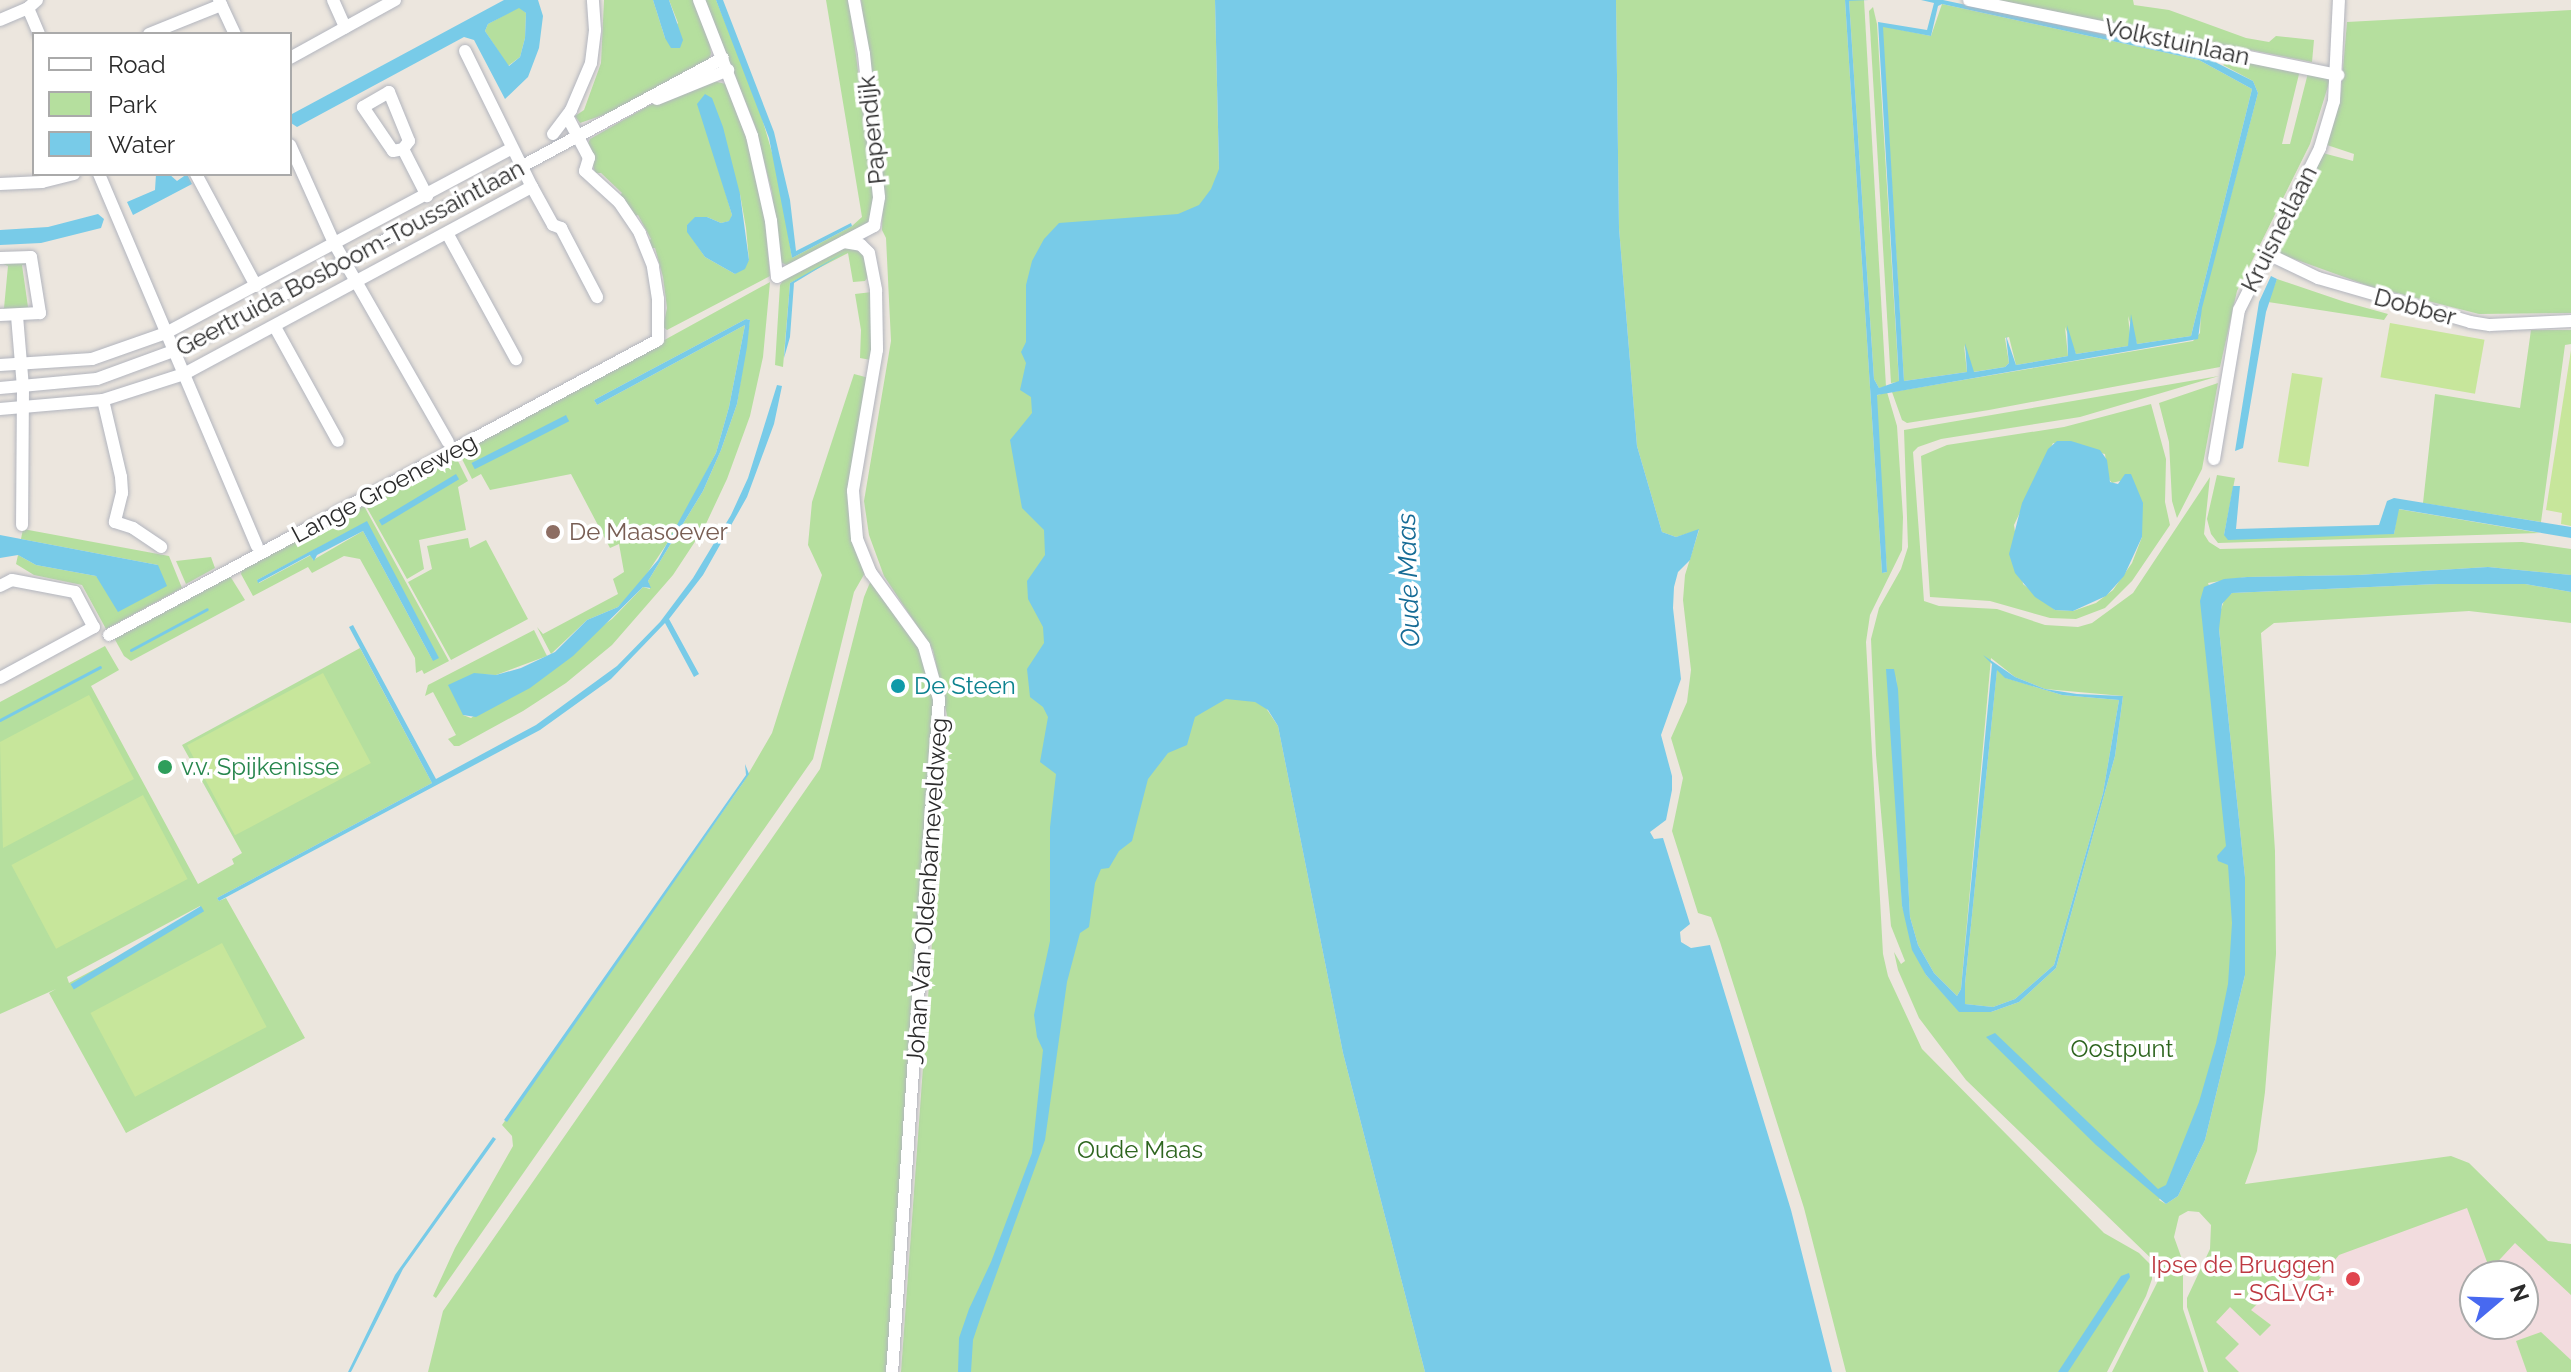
<!DOCTYPE html>
<html>
<head>
<meta charset="utf-8">
<style>
  body { margin:0 }
  #map { position:relative; width:2571px; height:1372px; overflow:hidden; background:#ece6de; font-family:Raleway,sans-serif }
  div>[style] { position:absolute }
  [style*='--x'] { left:calc(var(--x)*1px); top:calc(var(--y)*1px); width:calc(var(--w)*1px); rotate:calc(var(--a)*1deg) }
  .medical>* { inset:0; background:#f2dcde }
  .green>* { inset:0; background:#b5df9e }
  .pitch>* { inset:0; background:#c7e69b; transform-origin:0 0 }
  .water>* { inset:0; background:#78cbe8; transform-origin:0 0 }
  .stream>* { height:3px; margin:-1.5px; padding:0 1.5px; transform-origin:1.5px; border-radius:1.5px; background:#78cbe8 }
  .roads { filter:drop-shadow(0 0 2px #b2b5be) drop-shadow(0 0 2px #b2b5be) }
  .minor>* { height:12px; margin:-6px; padding:0 6px; transform-origin:6px; border-radius:6px; background:#fff }
  .dots>* { width:22px; height:22px; translate:-50% -50%; box-sizing:border-box; border:4px solid #fff; border-radius:50% }
  span { translate:-50% -50%; white-space:nowrap; text-align:center; line-height:1.15; -webkit-text-stroke:7px #fff; paint-order:stroke }
  .street-label { font-size:24px; color:#2b2b2b }
  .education-label { font-size:24px; color:#785e54 }
  .left { translate:0 -50%; text-align:left }
  .culture-label { font-size:24px; color:#0d838f }
  .leisure-label { font-size:24px; color:#27864d }
  .park-label { font-size:24px; color:#2e651f }
  .health-label { font-size:24px; color:#be3a42 }
  .right { translate:-100% -50%; text-align:right }
  .water-label { font-size:26px; color:#156b95; font-style:italic }
  .legend { position:absolute; left:32px; top:32px; width:260px; height:144px; box-sizing:border-box; background:#fff; border:2px solid #aaa; margin:0; padding:10px 14px; list-style:none; font-size:24px; color:#2b2b2b }
  .legend li { display:flex; align-items:center; gap:16px; height:40px }
  .legend b { width:40px; border:2px solid #aaa }
  .north { position:absolute; left:2459px; top:1260px; width:80px; height:80px; box-sizing:border-box; background:#fff; border:2px solid #aaa; border-radius:50%; rotate:71deg; font-size:22px; font-weight:700; line-height:32px; text-align:center; color:#2b2b2b }
  .north::after { content:''; display:block; margin:auto; width:28px; height:36px; background:#4869f0; clip-path:polygon(50% 0,100% 100%,50% 72%,0 100%) }
</style>
</head>
<body>
<div id="map">
  <div class="medical">
    <div style="clip-path:polygon(evenodd,2476px 1187px,2571px 1281px,2571px 1372px,2215px 1372px,2193px 1293px,2476px 1187px,2475px 1276px,2523px 1276px,2523px 1324px,2475px 1324px,2475px 1276px)"></div>
  </div>
  <div class="green">
    <div style="clip-path:polygon(604px 0,653px 0,665px 38px,678px 23px,669px 0,695px 0,708px 33px,711px 53px,709px 61px,612px 112px,580px 123px,575px 116px,584px 110px,601px 63px)"></div>
    <div style="clip-path:polygon(705px 0,716px 0,757px 101px,778px 173px,792px 258px,852px 226px,862px 217px,826px 0,849px 0,874px 197px,871px 218px,867px 223px,788px 266px,779px 261px,772px 192px,755px 126px)"></div>
    <div style="clip-path:polygon(861px 0,1215px 0,1219px 170px,1266px 708px,1278px 726px,1343px 1053px,1425px 1372px,901px 1372px,948px 720px,933px 650px,884px 576px,869px 535px,864px 501px,891px 341px,886px 238px,882px 230px,883px 193px)"></div>
    <div style="clip-path:polygon(1616px 0,1845px 0,1882px 573px,1887px 572px,1875px 396px,1887px 392px,1897px 426px,1903px 517px,1902px 550px,1870px 615px,1866px 642px,1883px 954px,1888px 976px,1922px 1049px,2104px 1233px,2139px 1253px,2152px 1266px,2152px 1279px,2146px 1296px,2107px 1372px,1846px 1372px,1804px 1208px,1720px 942px,1711px 917px,1698px 913px,1672px 831px,1683px 778px,1671px 738px,1687px 702px,1691px 670px,1683px 600px,1685px 575px,1699px 530px,1676px 537px,1662px 532px,1637px 446px,1619px 228px)"></div>
    <div style="clip-path:polygon(1849px 0,1864px 0,1886px 387px,1879px 388px,1874px 379px)"></div>
    <div style="clip-path:polygon(1995px 0,2133px 0,2134px 5px,2169px 10px,2246px 38px,2269px 42px,2276px 36px,2314px 40px,2312px 62px)"></div>
    <div style="clip-path:polygon(1942px 4px,2199px 60px,2252px 89px,2191px 336px,2137px 344px,2128px 316px,2131px 344px,2128px 346px,2076px 354px,2065px 327px,2068px 356px,2016px 365px,2009px 337px,2005px 338px,2009px 363px,2005px 367px,1973px 372px,1964px 345px,1967px 372px,1904px 381px,1882px 26px,1931px 36px)"></div>
    <div style="clip-path:polygon(519px 7px,526px 13px,525px 38px,520px 57px,508px 66px,485px 31px,488px 24px)"></div>
    <div style="clip-path:polygon(1873px 7px,1877px 24px,1899px 382px,1891px 383px,1869px 11px)"></div>
    <div style="clip-path:polygon(2571px 10px,2571px 313px,2479px 314px,2369px 286px,2275px 252px,2272px 243px,2319px 152px,2353px 161px,2354px 154px,2324px 144px,2341px 92px,2347px 22px)"></div>
    <div style="clip-path:polygon(2232px 56px,2300px 70px,2282px 144px,2290px 144px,2308px 73px,2329px 74px,2329px 83px,2310px 144px,2237px 291px,2220px 367px,1989px 410px,1907px 423px,1902px 420px,1892px 392px,2193px 341px,2200px 333px,2201px 308px,2258px 93px,2253px 81px,2223px 65px)"></div>
    <div style="clip-path:polygon(evenodd,713px 81px,726px 84px,751px 149px,764px 207px,770px 276px,667px 330px,663px 327px,667px 308px,663px 277px,655px 248px,651px 248px,648px 241px,651px 239px,638px 215px,635px 216px,619px 196px,622px 193px,601px 173px,595px 173px,588px 144px,590px 139px,648px 106px,713px 81px,720px 174px,740px 194px,746px 228px,749px 260px,735px 274px,705px 257px,688px 232px,687px 225px,707px 217px,721px 223px,730px 221px,732px 215px,720px 174px)"></div>
    <div style="clip-path:polygon(840px 248px,852px 248px,863px 253px,870px 274px,865px 281px,853px 282px,848px 253px,790px 283px,783px 367px,775px 365px,780px 285px,784px 279px)"></div>
    <div style="clip-path:polygon(25px 261px,29px 264px,22px 265px,28px 307px,36px 309px,0 311px,4px 308px,8px 266px,1px 263px)"></div>
    <div style="clip-path:polygon(2277px 279px,2345px 302px,2388px 314px,2384px 320px,2268px 302px)"></div>
    <div style="clip-path:polygon(770px 282px,763px 357px,750px 416px,727px 479px,704px 528px,673px 575px,612px 645px,566px 683px,523px 711px,459px 746px,454px 746px,448px 739px,456px 735px,433px 692px,425px 696px,428px 685px,534px 630px,547px 656px,496px 675px,474px 674px,463px 715px,471px 718px,612px 619px,643px 587px,650px 589px,648px 581px,703px 491px,721px 450px,737px 404px,750px 320px,746px 319px,594px 400px,597px 405px,745px 325px,729px 407px,716px 453px,678px 527px,640px 584px,618px 607px,587px 620px,551px 654px,537px 627px,543px 634px,618px 594px,613px 579px,624px 572px,619px 544px,610px 548px,571px 474px,490px 490px,481px 474px,472px 479px,459px 453px)"></div>
    <div style="clip-path:polygon(872px 292px,871px 360px,860px 358px,861px 330px,855px 294px)"></div>
    <div style="clip-path:polygon(2531px 330px,2571px 330px,2571px 344px,2565px 345px,2541px 522px,2423px 503px,2435px 394px,2520px 408px)"></div>
    <div style="clip-path:polygon(854px 374px,869px 378px,851px 476px,866px 571px,854px 592px,813px 759px,436px 1298px,433px 1296px,455px 1248px,513px 1146px,512px 1136px,502px 1125px,743px 783px,772px 733px,822px 575px,808px 545px,812px 502px)"></div>
    <div style="clip-path:polygon(evenodd,2219px 376px,2080px 417px,1941px 439px,1918px 447px,1913px 452px,1924px 601px,1939px 606px,1997px 609px,2045px 625px,2078px 627px,2092px 623px,2133px 593px,2210px 477px,2204px 534px,2209px 542px,2220px 549px,2522px 542px,2571px 549px,2571px 575px,2488px 567px,2358px 575px,2246px 577px,2208px 583px,2213px 596px,2237px 975px,2206px 1113px,2159px 1200px,2166px 1204px,2178px 1196px,2205px 1140px,2245px 975px,2245px 877px,2219px 629px,2219px 615px,2225px 598px,2232px 593px,2438px 584px,2525px 584px,2571px 592px,2571px 623px,2469px 611px,2274px 623px,2261px 633px,2275px 851px,2276px 954px,2265px 1092px,2257px 1151px,2245px 1184px,2451px 1156px,2469px 1163px,2548px 1241px,2571px 1244px,2571px 1295px,2515px 1243px,2490px 1270px,2467px 1208px,2339px 1255px,2312px 1288px,2297px 1274px,2270px 1303px,2263px 1298px,2251px 1310px,2271px 1325px,2260px 1336px,2230px 1307px,2216px 1322px,2239px 1344px,2225px 1358px,2239px 1372px,2208px 1372px,2187px 1307px,2187px 1298px,2210px 1249px,2211px 1225px,2199px 1212px,2188px 1211px,2179px 1216px,2174px 1237px,2183px 1262px,2183px 1309px,2204px 1372px,2112px 1372px,2159px 1279px,2157px 1264px,1966px 1080px,1919px 1018px,1898px 970px,1894px 952px,1901px 964px,1905px 961px,1891px 926px,1876px 755px,1871px 639px,1879px 608px,1901px 569px,1908px 547px,1904px 430px,2219px 376px,1991px 658px,2015px 677px,2045px 689px,2123px 696px,2115px 756px,2056px 968px,2019px 1002px,1991px 1012px,1960px 1012px,1926px 975px,1902px 906px,1896px 675px,1910px 917px,1918px 945px,1934px 973px,1957px 996px,1961px 989px,1991px 658px)"></div>
    <div style="clip-path:polygon(2218px 383px,2202px 469px,2177px 518px,2172px 501px,2169px 442px,2159px 403px)"></div>
    <div style="clip-path:polygon(evenodd,2151px 404px,2166px 459px,2165px 502px,2170px 525px,2132px 581px,2105px 608px,2076px 619px,2050px 618px,1990px 601px,1930px 597px,1921px 456px,1947px 445px,2064px 427px,2151px 404px,2053px 443px,2105px 454px,2108px 478px,2112px 483px,2120px 481px,2142px 537px,2132px 563px,2113px 590px,2096px 603px,2073px 611px,2055px 610px,2023px 584px,2014px 525px,2053px 443px)"></div>
    <div style="clip-path:polygon(455px 455px,468px 481px,458px 487px,466px 530px,419px 540px,424px 569px,407px 579px,366px 506px)"></div>
    <div style="clip-path:polygon(2217px 475px,2235px 478px,2224px 535px,2394px 534px,2398px 509px,2540px 533px,2218px 543px,2211px 534px,2207px 519px)"></div>
    <div style="clip-path:polygon(evenodd,364px 506px,449px 661px,424px 674px,422px 670px,416px 673px,415px 658px,360px 559px,344px 556px,312px 573px,308px 567px,253px 596px,241px 574px,242px 569px,364px 506px,367px 522px,368px 527px,433px 661px,363px 531px,313px 560px,311px 555px,259px 583px,257px 580px,367px 522px)"></div>
    <div style="clip-path:polygon(23px 529px,169px 556px,182px 588px,106px 629px,82px 585px,34px 575px,16px 564px,18px 555px,36px 565px,96px 576px,102px 581px,158px 565px,21px 539px)"></div>
    <div style="clip-path:polygon(468px 538px,470px 548px,486px 540px,528px 619px,451px 660px,408px 582px,432px 569px,427px 546px)"></div>
    <div style="clip-path:polygon(211px 557px,215px 568px,186px 584px,176px 561px)"></div>
    <div style="clip-path:polygon(230px 576px,245px 600px,131px 661px,124px 656px,113px 636px)"></div>
    <div style="clip-path:polygon(871px 580px,914px 638px,926px 663px,934px 694px,891px 1372px,428px 1372px,443px 1311px,820px 769px,864px 597px)"></div>
    <div style="clip-path:polygon(evenodd,105px 646px,119px 670px,91px 686px,198px 884px,234px 864px,232px 859px,242px 853px,182px 745px,360px 648px,432px 783px,217px 898px,219px 901px,226px 898px,305px 1038px,126px 1133px,49px 993px,56px 989px,0 1014px,0 702px,105px 646px,200px 906px,203px 911px,69px 983px,67px 977px,200px 906px)"></div>
    <div style="clip-path:polygon(1997px 669px,2006px 678px,2062px 695px,2119px 700px,2103px 793px,2054px 965px,2015px 999px,1993px 1007px,1965px 1004px,1965px 984px)"></div>
    <div style="clip-path:polygon(2541px 1332px,2571px 1360px,2571px 1372px,2527px 1372px,2516px 1341px)"></div>
  </div>
  <div class="pitch">
    <div style="left:2390px;top:323px;width:96px;height:55px;rotate:10deg"></div>
    <div style="clip-path:polygon(2571px 350px,2571px 526px,2561px 524px,2562px 513px,2546px 510px)"></div>
    <div style="left:2292px;top:373px;width:31px;height:90px;rotate:9deg"></div>
    <div style="left:323px;top:673px;width:102px;height:154px;rotate:62deg"></div>
    <div style="clip-path:polygon(89px 695px,134px 779px,3px 848px,0 742px)"></div>
    <div style="left:143px;top:795px;width:95px;height:149px;rotate:62deg"></div>
    <div style="left:222px;top:943px;width:95px;height:149px;rotate:62deg"></div>
  </div>
  <div class="water">
    <div style="clip-path:polygon(evenodd,504px 0,538px 0,543px 16px,539px 48px,528px 77px,505px 99px,474px 40px,464px 37px,297px 127px,291px 123px,292px 114px,504px 0,519px 8px,526px 13px,525px 38px,520px 57px,509px 66px,485px 31px,488px 24px,519px 8px)"></div>
    <div style="clip-path:polygon(653px 0,669px 0,683px 40px,680px 48px,671px 48px,665px 38px)"></div>
    <div style="clip-path:polygon(716px 0,723px 0,774px 132px,790px 200px,796px 251px,851px 223px,852px 226px,792px 258px,769px 138px)"></div>
    <div style="clip-path:polygon(1215px 0,1616px 0,1619px 228px,1637px 446px,1662px 532px,1676px 537px,1699px 529px,1690px 560px,1678px 572px,1674px 587px,1673px 608px,1681px 679px,1661px 735px,1672px 776px,1672px 790px,1666px 820px,1650px 832px,1654px 839px,1663px 838px,1690px 924px,1680px 932px,1681px 942px,1691px 948px,1710px 945px,1791px 1210px,1832px 1372px,1425px 1372px,1343px 1053px,1278px 726px,1268px 710px,1255px 702px,1226px 699px,1195px 717px,1187px 745px,1168px 753px,1148px 779px,1132px 841px,1119px 851px,1109px 868px,1101px 869px,1095px 883px,1089px 927px,1080px 933px,1067px 982px,1045px 1140px,980px 1319px,973px 1340px,971px 1372px,958px 1372px,959px 1338px,969px 1309px,991px 1262px,1032px 1153px,1043px 1050px,1037px 1037px,1034px 1015px,1050px 941px,1050px 827px,1056px 774px,1040px 762px,1048px 717px,1043px 707px,1030px 697px,1027px 669px,1044px 643px,1043px 627px,1028px 599px,1027px 581px,1045px 555px,1044px 530px,1022px 508px,1010px 440px,1032px 413px,1031px 397px,1020px 390px,1026px 363px,1021px 352px,1026px 342px,1026px 285px,1032px 261px,1044px 239px,1059px 223px,1178px 214px,1199px 205px,1211px 189px,1219px 169px)"></div>
    <div style="clip-path:polygon(evenodd,1845px 0,1849px 0,1874px 379px,1879px 388px,1899px 381px,1878px 22px,1927px 30px,1934px 3px,1921px 0,1943px 0,2201px 55px,2253px 81px,2258px 93px,2202px 308px,2198px 339px,1877px 395px,1887px 572px,1882px 573px,1845px 0,1942px 4px,2199px 60px,2252px 89px,2191px 336px,2137px 344px,2131px 314px,2128px 346px,2076px 354px,2067px 325px,2068px 356px,2016px 365px,2006px 336px,2009px 363px,2005px 367px,1974px 372px,1965px 343px,1967px 372px,1904px 381px,1883px 27px,1931px 36px,1938px 6px,1942px 4px)"></div>
    <div style="clip-path:polygon(705px 94px,712px 98px,723px 127px,740px 194px,749px 260px,745px 269px,735px 274px,705px 257px,687px 232px,687px 225px,695px 217px,707px 217px,721px 223px,729px 221px,732px 215px,697px 104px)"></div>
    <div style="clip-path:polygon(156px 174px,169px 174px,177px 181px,187px 174px,192px 184px,133px 215px,127px 202px,155px 190px)"></div>
    <div style="clip-path:polygon(98px 214px,104px 219px,101px 228px,41px 243px,0 245px,0 230px,48px 227px)"></div>
    <div style="clip-path:polygon(847px 251px,794px 283px,790px 337px,784px 358px,790px 283px)"></div>
    <div style="clip-path:polygon(2271px 276px,2277px 279px,2266px 312px,2243px 448px,2235px 451px,2259px 302px)"></div>
    <div style="clip-path:polygon(746px 319px,750px 320px,747px 347px,737px 404px,721px 450px,703px 491px,648px 581px,651px 588px,643px 587px,573px 656px,530px 688px,476px 717px,463px 715px,448px 685px,474px 673px,496px 675px,521px 668px,555px 652px,587px 620px,618px 607px,658px 560px,716px 453px,729px 407px,745px 325px,597px 405px,594px 400px)"></div>
    <div style="clip-path:polygon(777px 385px,782px 386px,774px 424px,747px 497px,703px 575px,669px 619px,699px 674px,694px 677px,665px 623px,611px 679px,540px 730px,219px 901px,217px 898px,432px 783px,349px 627px,353px 625px,436px 779px,536px 725px,617px 666px,660px 622px,693px 578px,731px 515px,748px 478px)"></div>
    <div style="left:566px;top:415px;width:7px;height:106px;rotate:63deg"></div>
    <div style="clip-path:polygon(2057px 441px,2071px 441px,2100px 450px,2107px 460px,2110px 482px,2118px 484px,2125px 474px,2131px 474px,2143px 503px,2142px 537px,2124px 576px,2106px 596px,2073px 611px,2055px 610px,2035px 597px,2015px 573px,2009px 554px,2022px 503px,2048px 449px)"></div>
    <div style="left:456px;top:474px;width:6px;height:90px;rotate:59deg"></div>
    <div style="clip-path:polygon(2233px 486px,2240px 486px,2236px 529px,2379px 525px,2387px 501px,2394px 498px,2571px 527px,2571px 538px,2399px 509px,2394px 534px,2228px 540px,2224px 535px)"></div>
    <div style="clip-path:polygon(367px 521px,439px 658px,433px 661px,363px 531px,317px 555px,314px 561px,310px 555px,258px 583px,257px 580px)"></div>
    <div style="clip-path:polygon(0 535px,158px 565px,167px 586px,118px 612px,96px 576px,36px 565px,18px 555px,0 558px)"></div>
    <div style="clip-path:polygon(2488px 567px,2571px 575px,2571px 592px,2525px 584px,2438px 584px,2232px 593px,2222px 604px,2219px 629px,2245px 877px,2245px 975px,2205px 1140px,2178px 1196px,2166px 1204px,2096px 1145px,1986px 1037px,1995px 1033px,2158px 1189px,2166px 1185px,2199px 1102px,2216px 1043px,2228px 984px,2232px 923px,2228px 865px,2218px 861px,2217px 856px,2226px 846px,2200px 601px,2204px 587px,2224px 579px,2247px 577px,2358px 575px)"></div>
    <div style="clip-path:polygon(evenodd,1983px 655px,2015px 677px,2045px 689px,2077px 694px,2123px 696px,2115px 756px,2056px 968px,2019px 1002px,1991px 1012px,1959px 1012px,1926px 975px,1912px 950px,1902px 906px,1886px 669px,1894px 669px,1898px 689px,1910px 917px,1918px 945px,1934px 973px,1957px 996px,1961px 989px,1992px 664px,1983px 655px,1997px 670px,2005px 678px,2062px 695px,2119px 700px,2103px 793px,2054px 965px,2015px 999px,1993px 1007px,1965px 1004px,1965px 984px,1997px 670px)"></div>
    <div style="clip-path:polygon(745px 764px,749px 774px,743px 783px,507px 1122px,504px 1120px,746px 775px)"></div>
    <div style="left:201px;top:906px;width:6px;height:152px;rotate:59deg"></div>
    <div style="clip-path:polygon(493px 1137px,496px 1139px,403px 1269px,351px 1372px,348px 1372px,395px 1275px)"></div>
    <div style="clip-path:polygon(2129px 1273px,2130px 1277px,2068px 1372px,2058px 1372px,2121px 1276px)"></div>
  </div>
  <div class="stream">
    <div style="--x:131;--y:650;--w:86;--a:-28.3"></div>
    <div style="--x:0;--y:720;--w:113;--a:-27.9"></div>
  </div>
  <div class="roads">
    <div class="minor">
      <div style="--x:37;--y:0;--w:12;--a:138"></div>
      <div style="--x:28;--y:8;--w:28;--a:67"></div>
      <div style="--x:219;--y:0;--w:38;--a:65"></div>
      <div style="--x:333;--y:0;--w:30;--a:66"></div>
      <div style="--x:699;--y:0;--w:146;--a:68.7"></div>
      <div style="--x:752;--y:136;--w:87;--a:77.4"></div>
      <div style="--x:771;--y:221;--w:56;--a:83.9"></div>
      <div style="--x:777;--y:277;--w:110;--a:-27.7"></div>
      <div style="--x:874;--y:226;--w:29;--a:-80"></div>
      <div style="--x:879;--y:197;--w:144;--a:-96"></div>
      <div style="--x:864;--y:54;--w:55;--a:-100.5"></div>
      <div style="--x:1969;--y:0;--w:377;--a:11.5"></div>
      <div style="--x:0;--y:20;--w:30;--a:-23"></div>
      <div style="--x:149;--y:34;--w:78;--a:-21.9"></div>
      <div style="--x:465;--y:51;--w:152;--a:63.8"></div>
      <div style="--x:532;--y:187;--w:43;--a:61.1"></div>
      <div style="--x:553;--y:225;--w:9;--a:21"></div>
      <div style="--x:561;--y:228;--w:78;--a:62.4"></div>
      <div style="--x:290;--y:58;--w:120;--a:-28.9"></div>
      <div style="--x:657;--y:99;--w:77;--a:-22.2"></div>
      <div style="--x:553;--y:134;--w:30;--a:-53"></div>
      <div style="--x:571;--y:110;--w:51;--a:-66.9"></div>
      <div style="--x:591;--y:63;--w:33;--a:-83"></div>
      <div style="--x:595;--y:30;--w:30;--a:-94"></div>
      <div style="--x:290;--y:145;--w:107;--a:65.8"></div>
      <div style="--x:334;--y:243;--w:229;--a:60.2"></div>
      <div style="--x:403;--y:149;--w:10;--a:-53"></div>
      <div style="--x:409;--y:141;--w:53;--a:-112.2"></div>
      <div style="--x:389;--y:92;--w:30;--a:150"></div>
      <div style="--x:363;--y:107;--w:53;--a:55.7"></div>
      <div style="--x:393;--y:151;--w:10;--a:-11"></div>
      <div style="--x:403;--y:149;--w:53;--a:62.9"></div>
      <div style="--x:99;--y:174;--w:404;--a:67"></div>
      <div style="--x:196;--y:174;--w:127;--a:61.8"></div>
      <div style="--x:0;--y:184;--w:42;--a:-2.7"></div>
      <div style="--x:42;--y:182;--w:33;--a:-14"></div>
      <div style="--x:447;--y:233;--w:144;--a:61.3"></div>
      <div style="--x:844;--y:242;--w:17;--a:10"></div>
      <div style="--x:861;--y:245;--w:11;--a:45"></div>
      <div style="--x:869;--y:253;--w:38;--a:79"></div>
      <div style="--x:876;--y:290;--w:60;--a:89"></div>
      <div style="--x:877;--y:350;--w:143;--a:99.7"></div>
      <div style="--x:853;--y:491;--w:48;--a:85.2"></div>
      <div style="--x:857;--y:539;--w:37;--a:68"></div>
      <div style="--x:871;--y:573;--w:90;--a:54"></div>
      <div style="--x:924;--y:646;--w:55;--a:74.2"></div>
      <div style="--x:939;--y:699;--w:675;--a:93.99"></div>
      <div style="--x:2266;--y:253;--w:58;--a:25.7"></div>
      <div style="--x:2318;--y:278;--w:158;--a:16.1"></div>
      <div style="--x:2470;--y:322;--w:20;--a:9"></div>
      <div style="--x:2490;--y:325;--w:81;--a:-2.8"></div>
      <div style="--x:0;--y:258;--w:31;--a:-2"></div>
      <div style="--x:31;--y:257;--w:57;--a:80.9"></div>
      <div style="--x:40;--y:313;--w:40;--a:177.1"></div>
      <div style="--x:17;--y:316;--w:72;--a:85.2"></div>
      <div style="--x:23;--y:388;--w:137;--a:90.4"></div>
      <div style="--x:275;--y:327;--w:130;--a:61.1"></div>
      <div style="--x:0;--y:365;--w:92;--a:-3.7"></div>
      <div style="--x:92;--y:359;--w:78;--a:-19.4"></div>
      <div style="--x:166;--y:333;--w:392;--a:-28.1"></div>
      <div style="--x:0;--y:388;--w:97;--a:-5.3"></div>
      <div style="--x:97;--y:379;--w:99;--a:-20.1"></div>
      <div style="--x:190;--y:345;--w:605;--a:-28.3"></div>
      <div style="--x:103;--y:400;--w:79;--a:76.8"></div>
      <div style="--x:121;--y:477;--w:16;--a:86"></div>
      <div style="--x:122;--y:493;--w:30;--a:104"></div>
      <div style="--x:115;--y:522;--w:19;--a:18"></div>
      <div style="--x:133;--y:528;--w:34;--a:34"></div>
      <div style="--x:0;--y:409;--w:103;--a:-5"></div>
      <div style="--x:103;--y:400;--w:85;--a:-17.8"></div>
      <div style="--x:184;--y:374;--w:395;--a:-28.3"></div>
      <div style="--x:2214;--y:459;--w:151;--a:-80.5"></div>
      <div style="--x:2239;--y:310;--w:181;--a:-63.4"></div>
      <div style="--x:2320;--y:148;--w:49;--a:-73.4"></div>
      <div style="--x:2334;--y:101;--w:101;--a:-87.2"></div>
      <div style="--x:0;--y:586;--w:13;--a:-27"></div>
      <div style="--x:12;--y:580;--w:64;--a:10.8"></div>
      <div style="--x:75;--y:592;--w:40;--a:62"></div>
      <div style="--x:94;--y:627;--w:107;--a:151.5"></div>
      <div style="--x:109;--y:635;--w:623;--a:-28.25"></div>
      <div style="--x:658;--y:340;--w:41;--a:-90"></div>
      <div style="--x:658;--y:299;--w:33;--a:-99"></div>
      <div style="--x:653;--y:266;--w:35;--a:-112"></div>
      <div style="--x:640;--y:233;--w:37;--a:-124"></div>
      <div style="--x:619;--y:202;--w:46;--a:-137.6"></div>
      <div style="--x:585;--y:171;--w:14;--a:-73"></div>
      <div style="--x:589;--y:158;--w:47;--a:-117.6"></div>
    </div>
  </div>
  <div class="dots">
    <div style="left:553px;top:532px;background:#8d6e63"></div>
    <div style="left:898px;top:686px;background:#0f9aa8"></div>
    <div style="left:165px;top:767px;background:#2e9e5b"></div>
    <div style="left:2353px;top:1279px;background:#e0444e"></div>
  </div>
  <div class="street-label">
    <span style="left:2177px;top:42px;rotate:12deg">Volkstuinlaan</span>
    <span style="left:872px;top:130px;rotate:-96deg">Papendijk</span>
    <span style="left:2279px;top:229px;rotate:-63deg">Kruisnetlaan</span>
    <span style="left:350px;top:258px;rotate:-28deg">Geertruida Bosboom-Toussaintlaan</span>
    <span style="left:2415px;top:307px;rotate:15deg">Dobber</span>
    <span style="left:384px;top:488px;rotate:-28deg">Lange Groeneweg</span>
    <span style="left:927px;top:891px;rotate:-86deg">Johan Van Oldenbarneveldweg</span>
  </div>
  <div class="education-label">
    <span class="left" style="left:569px;top:532px">De Maasoever</span>
  </div>
  <div class="culture-label">
    <span class="left" style="left:914px;top:686px">De Steen</span>
  </div>
  <div class="leisure-label">
    <span class="left" style="left:181px;top:767px">v.v. Spijkenisse</span>
  </div>
  <div class="park-label">
    <span style="left:2122px;top:1049px">Oostpunt</span>
    <span style="left:1140px;top:1150px">Oude Maas</span>
  </div>
  <div class="health-label">
    <span class="right" style="left:2335px;top:1279px">Ipse de Bruggen<br>- SGLVG+</span>
  </div>
  <div class="water-label">
    <span style="left:1409px;top:580px;rotate:-92deg">Oude Maas</span>
  </div>
  <ul class="legend">
  <li><b style="height:10px;background:#fff"></b>Road</li>
  <li><b style="height:22px;background:#b5df9e"></b>Park</li>
  <li><b style="height:22px;background:#78cbe8"></b>Water</li>
  </ul>
  <div class="north">N</div>
</div>
</body>
</html>
